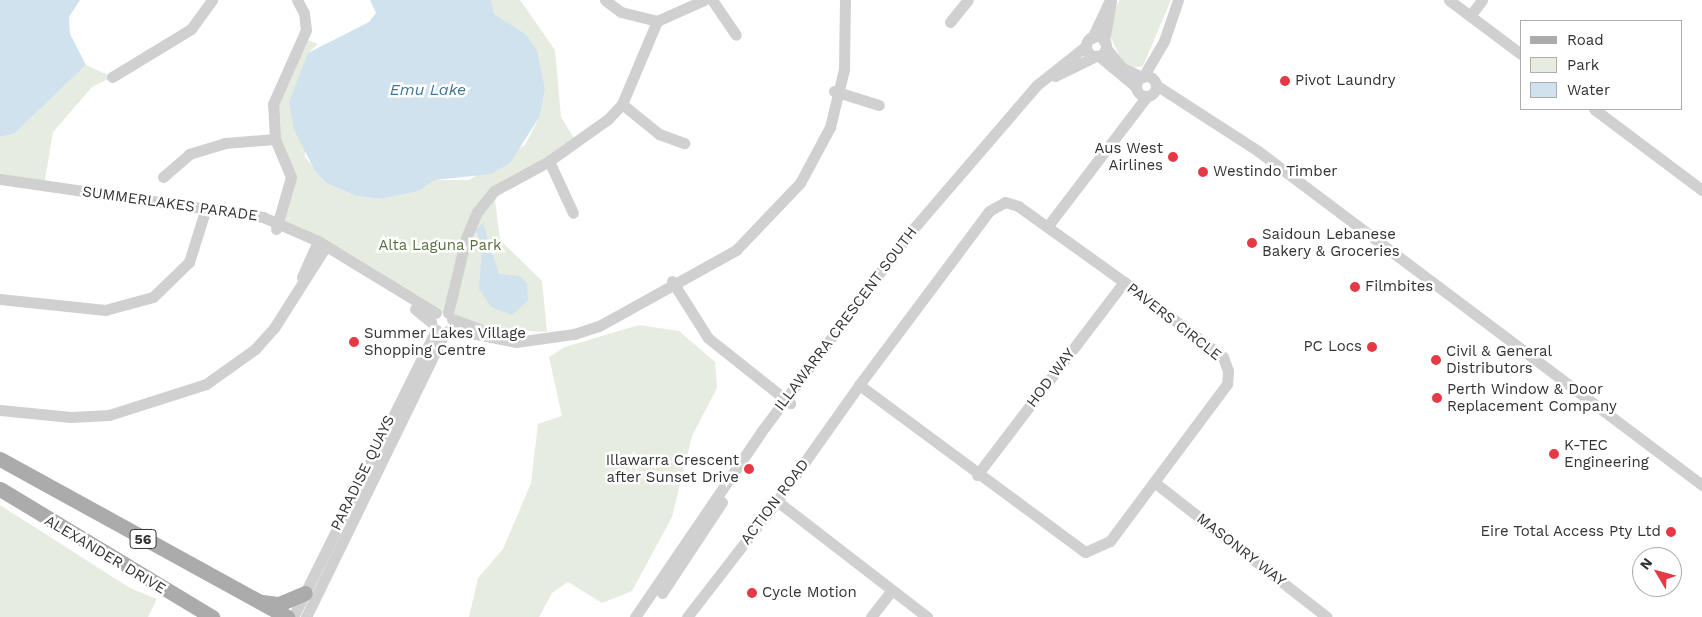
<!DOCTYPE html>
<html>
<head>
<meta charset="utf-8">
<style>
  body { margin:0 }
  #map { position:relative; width:1702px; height:617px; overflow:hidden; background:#fff; font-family:"Work Sans",sans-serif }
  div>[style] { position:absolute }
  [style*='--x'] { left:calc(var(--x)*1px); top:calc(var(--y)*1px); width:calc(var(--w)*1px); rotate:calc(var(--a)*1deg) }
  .green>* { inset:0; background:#e6ecdf }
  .water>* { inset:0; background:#cfe2ee }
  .minor>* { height:11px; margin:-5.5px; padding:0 5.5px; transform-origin:5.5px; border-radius:5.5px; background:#d0d0d0 }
  .minor>.ring { margin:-5.5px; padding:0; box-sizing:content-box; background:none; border:11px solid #d0d0d0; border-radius:50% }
  .major>* { height:15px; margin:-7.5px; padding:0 7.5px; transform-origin:7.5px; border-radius:7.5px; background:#ababab }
  .dots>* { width:14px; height:14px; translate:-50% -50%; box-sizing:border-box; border:2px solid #fff; border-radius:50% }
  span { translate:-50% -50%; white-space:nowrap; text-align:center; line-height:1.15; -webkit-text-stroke:5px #fff; paint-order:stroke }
  .shield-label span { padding:1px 4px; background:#fff; border:1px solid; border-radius:4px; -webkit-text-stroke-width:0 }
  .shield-label { font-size:14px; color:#333; font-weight:700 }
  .poi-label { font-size:15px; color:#333 }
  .left { translate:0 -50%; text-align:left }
  .right { translate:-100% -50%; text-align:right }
  .street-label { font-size:15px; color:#333 }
  .park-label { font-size:15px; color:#56703f }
  .water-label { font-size:16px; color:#3f7597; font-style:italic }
  .legend { position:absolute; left:1520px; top:20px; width:162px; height:90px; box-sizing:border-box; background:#fff; border:1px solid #adadad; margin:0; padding:6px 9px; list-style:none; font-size:15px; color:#333 }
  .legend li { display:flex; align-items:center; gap:10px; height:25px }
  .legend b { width:25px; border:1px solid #adadad }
  .north { position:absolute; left:1632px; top:547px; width:50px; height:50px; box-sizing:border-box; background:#fff; border:1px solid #adadad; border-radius:50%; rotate:307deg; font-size:14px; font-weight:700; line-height:20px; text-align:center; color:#333 }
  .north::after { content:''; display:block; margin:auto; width:18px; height:22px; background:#e63946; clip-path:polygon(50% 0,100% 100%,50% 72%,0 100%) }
</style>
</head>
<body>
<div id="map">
  <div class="green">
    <div style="clip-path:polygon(491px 0,520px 0,555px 50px,561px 117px,577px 143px,494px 191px,500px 240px,542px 281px,547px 332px,478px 328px,439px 312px,279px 222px,290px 187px,272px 121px,302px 38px,318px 44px,308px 53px,305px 157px,326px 183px,356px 196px,382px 199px,419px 191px,435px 180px,469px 180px,525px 145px,540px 116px,545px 89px,526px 34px,494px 14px)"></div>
    <div style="clip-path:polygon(1120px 0,1171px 0,1143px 66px,1132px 68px,1123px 63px,1111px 38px,1111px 16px)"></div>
    <div style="clip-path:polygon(86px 65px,112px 77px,92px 87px,53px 132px,44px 185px,0 179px,0 137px,14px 134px)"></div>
    <div style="clip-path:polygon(639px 325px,679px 331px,715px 362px,717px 388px,692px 436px,672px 517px,632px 591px,602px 603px,568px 582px,552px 593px,539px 617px,469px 617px,478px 578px,503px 549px,531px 483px,538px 424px,562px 416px,549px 357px,565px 347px)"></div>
    <div style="clip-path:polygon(0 505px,130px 588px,157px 599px,148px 617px,0 617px)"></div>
  </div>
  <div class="water">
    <div style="clip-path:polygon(0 0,80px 0,69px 17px,70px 34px,86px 65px,14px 134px,0 137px)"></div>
    <div style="clip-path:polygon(370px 0,491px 0,494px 14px,526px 34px,537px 51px,545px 89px,540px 116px,510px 163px,491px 174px,435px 180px,419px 191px,382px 199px,356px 196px,326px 183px,314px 169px,294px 130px,289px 102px,308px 53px,369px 22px,376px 13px)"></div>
    <div style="clip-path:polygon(483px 223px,499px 274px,519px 276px,527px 283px,528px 301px,512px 315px,491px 307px,479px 289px,482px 248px,476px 230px)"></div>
  </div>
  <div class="minor">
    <div style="--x:605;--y:0;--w:20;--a:37"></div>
    <div style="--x:621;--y:12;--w:37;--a:14"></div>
    <div style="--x:657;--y:21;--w:51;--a:-24.1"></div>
    <div style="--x:712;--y:0;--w:42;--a:55.6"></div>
    <div style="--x:1449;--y:0;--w:90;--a:36.9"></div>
    <div style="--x:1470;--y:16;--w:20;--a:-53"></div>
    <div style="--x:950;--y:22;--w:28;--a:-51"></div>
    <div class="ring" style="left:1086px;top:36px;width:9px;height:9px"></div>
    <div style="--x:1092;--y:38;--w:42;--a:-64.7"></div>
    <div style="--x:1104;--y:41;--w:40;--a:-80"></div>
    <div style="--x:1106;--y:48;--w:26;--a:51"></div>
    <div style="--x:1122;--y:68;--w:22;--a:24"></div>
    <div style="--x:1099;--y:56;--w:48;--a:40"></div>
    <div class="ring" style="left:1136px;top:76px;width:9px;height:9px"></div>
    <div style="--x:1055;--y:76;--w:46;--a:-26"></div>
    <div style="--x:112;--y:77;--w:92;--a:-31.3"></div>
    <div style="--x:191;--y:29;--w:36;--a:-54"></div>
    <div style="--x:1143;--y:77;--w:42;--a:-59.7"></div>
    <div style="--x:1164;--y:41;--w:43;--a:-71.1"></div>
    <div style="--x:1156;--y:85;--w:121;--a:32.9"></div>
    <div style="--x:1258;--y:151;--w:556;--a:36.95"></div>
    <div style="--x:834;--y:91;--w:47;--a:17.3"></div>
    <div style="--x:622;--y:104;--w:48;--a:39"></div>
    <div style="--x:659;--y:134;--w:27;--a:20"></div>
    <div style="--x:1594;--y:109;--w:135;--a:36.9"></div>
    <div style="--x:549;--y:161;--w:57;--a:65.2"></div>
    <div style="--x:163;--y:177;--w:35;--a:-41"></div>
    <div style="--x:189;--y:154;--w:38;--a:-17"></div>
    <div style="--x:225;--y:143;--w:50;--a:-4.6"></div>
    <div style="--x:0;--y:179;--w:266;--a:8.2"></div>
    <div style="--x:263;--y:217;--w:60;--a:23.6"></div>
    <div style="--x:318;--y:241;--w:138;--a:31.4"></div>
    <div style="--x:1047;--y:227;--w:165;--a:-52.6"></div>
    <div style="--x:276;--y:229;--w:54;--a:-73.9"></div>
    <div style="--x:291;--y:177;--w:41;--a:-112.8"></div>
    <div style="--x:275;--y:139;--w:35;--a:-93"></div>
    <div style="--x:273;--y:104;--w:81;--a:-66"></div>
    <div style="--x:306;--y:30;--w:17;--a:-97"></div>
    <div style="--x:304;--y:13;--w:15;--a:-118"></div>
    <div style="--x:302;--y:277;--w:39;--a:-66"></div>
    <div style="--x:672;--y:281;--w:67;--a:57.7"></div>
    <div style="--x:708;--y:338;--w:105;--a:38.4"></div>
    <div style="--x:0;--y:299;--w:106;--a:6"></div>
    <div style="--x:105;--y:310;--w:50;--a:-15.2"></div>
    <div style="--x:153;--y:297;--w:50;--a:-44.2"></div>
    <div style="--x:189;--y:262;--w:57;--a:-72.5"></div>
    <div style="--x:415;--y:309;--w:21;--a:39"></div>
    <div style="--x:448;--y:313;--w:77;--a:-76.5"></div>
    <div style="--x:466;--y:238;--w:28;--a:-67"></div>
    <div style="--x:477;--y:212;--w:27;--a:-51"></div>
    <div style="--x:494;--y:191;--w:63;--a:-28.6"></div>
    <div style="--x:549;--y:161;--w:72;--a:-35.4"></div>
    <div style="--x:608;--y:119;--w:21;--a:-47"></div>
    <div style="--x:622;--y:104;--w:90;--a:-67.1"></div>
    <div style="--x:452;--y:319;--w:33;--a:20"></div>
    <div style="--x:450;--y:329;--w:67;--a:11.1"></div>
    <div style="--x:516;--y:342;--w:59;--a:-7.9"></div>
    <div style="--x:574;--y:334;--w:26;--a:-18"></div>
    <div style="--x:599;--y:326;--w:157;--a:-29"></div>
    <div style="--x:736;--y:250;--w:93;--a:-46.3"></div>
    <div style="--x:800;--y:183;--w:64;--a:-61.8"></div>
    <div style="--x:830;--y:127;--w:60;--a:-76.4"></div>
    <div style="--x:844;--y:69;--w:69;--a:-89.2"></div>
    <div style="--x:0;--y:410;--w:71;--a:5.6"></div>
    <div style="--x:71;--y:417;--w:38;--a:-3"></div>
    <div style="--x:109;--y:415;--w:102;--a:-17.7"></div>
    <div style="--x:206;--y:384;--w:60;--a:-35.5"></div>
    <div style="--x:255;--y:349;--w:28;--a:-48"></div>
    <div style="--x:274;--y:328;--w:97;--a:-57.6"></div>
    <div style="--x:977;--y:475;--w:243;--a:-52.7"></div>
    <div style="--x:1154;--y:482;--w:219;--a:38"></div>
    <div style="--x:777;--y:501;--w:190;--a:37.7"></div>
    <div style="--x:662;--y:593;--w:109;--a:-56.6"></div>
    <div style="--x:293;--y:617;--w:321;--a:-63.5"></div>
    <div style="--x:306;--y:617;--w:317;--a:-64"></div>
    <div style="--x:635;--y:617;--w:224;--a:-55.7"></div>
    <div style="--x:761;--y:432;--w:244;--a:-53.3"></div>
    <div style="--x:907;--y:236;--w:199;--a:-49.3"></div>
    <div style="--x:1037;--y:85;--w:63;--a:-38.5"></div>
    <div style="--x:687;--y:617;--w:147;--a:-52.2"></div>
    <div style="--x:777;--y:501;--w:142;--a:-54.7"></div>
    <div style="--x:859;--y:385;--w:217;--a:-53.2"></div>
    <div style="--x:989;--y:211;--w:18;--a:-29"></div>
    <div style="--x:1005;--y:202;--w:14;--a:17"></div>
    <div style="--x:1018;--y:206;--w:130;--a:35.6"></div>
    <div style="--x:1124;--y:282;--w:124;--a:37.1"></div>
    <div style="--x:1223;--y:357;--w:15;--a:70"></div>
    <div style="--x:1228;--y:371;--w:13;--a:94"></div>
    <div style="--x:1227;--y:384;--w:196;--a:126.7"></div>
    <div style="--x:1110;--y:541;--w:27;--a:156"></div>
    <div style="--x:1085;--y:552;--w:281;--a:-143.5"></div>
    <div style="--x:871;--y:617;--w:34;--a:-52"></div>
  </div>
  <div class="major">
    <div style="--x:0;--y:459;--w:328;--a:28.8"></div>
    <div style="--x:0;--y:489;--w:248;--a:31.1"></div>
    <div style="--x:262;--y:602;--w:17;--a:7"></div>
    <div style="--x:279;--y:604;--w:28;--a:-23"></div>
  </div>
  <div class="dots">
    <div style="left:1285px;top:81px;background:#e63946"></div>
    <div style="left:1173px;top:157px;background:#e63946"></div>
    <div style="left:1203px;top:172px;background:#e63946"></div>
    <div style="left:1252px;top:243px;background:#e63946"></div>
    <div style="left:1355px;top:287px;background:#e63946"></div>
    <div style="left:354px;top:342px;background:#e63946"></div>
    <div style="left:1372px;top:347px;background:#e63946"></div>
    <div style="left:1436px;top:360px;background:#e63946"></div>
    <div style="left:1437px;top:398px;background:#e63946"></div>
    <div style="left:1554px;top:454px;background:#e63946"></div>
    <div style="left:749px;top:469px;background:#e63946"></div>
    <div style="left:1671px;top:532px;background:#e63946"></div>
    <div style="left:752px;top:593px;background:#e63946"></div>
  </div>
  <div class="shield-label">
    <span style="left:143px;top:539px">56</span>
  </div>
  <div class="poi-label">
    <span class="left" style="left:1295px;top:81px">Pivot Laundry</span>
    <span class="right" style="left:1163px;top:157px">Aus West<br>Airlines</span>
    <span class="left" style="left:1213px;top:172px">Westindo Timber</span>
    <span class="left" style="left:1262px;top:243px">Saidoun Lebanese<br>Bakery &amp; Groceries</span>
    <span class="left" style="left:1365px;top:287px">Filmbites</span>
    <span class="left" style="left:364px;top:342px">Summer Lakes Village<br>Shopping Centre</span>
    <span class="right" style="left:1362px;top:347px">PC Locs</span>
    <span class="left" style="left:1446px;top:360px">Civil &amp; General<br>Distributors</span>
    <span class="left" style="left:1447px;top:398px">Perth Window &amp; Door<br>Replacement Company</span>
    <span class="left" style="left:1564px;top:454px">K-TEC<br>Engineering</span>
    <span class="right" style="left:739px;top:469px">Illawarra Crescent<br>after Sunset Drive</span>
    <span class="right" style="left:1661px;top:532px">Eire Total Access Pty Ltd</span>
    <span class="left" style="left:762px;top:593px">Cycle Motion</span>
  </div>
  <div class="street-label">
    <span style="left:170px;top:204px;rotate:8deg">SUMMERLAKES PARADE</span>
    <span style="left:846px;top:319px;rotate:-53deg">ILLAWARRA CRESCENT SOUTH</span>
    <span style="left:1174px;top:322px;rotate:38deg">PAVERS CIRCLE</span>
    <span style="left:1051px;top:378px;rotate:-53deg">HOD WAY</span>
    <span style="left:363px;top:473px;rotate:-64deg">PARADISE QUAYS</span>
    <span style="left:775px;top:502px;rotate:-53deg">ACTION ROAD</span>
    <span style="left:1241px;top:550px;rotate:38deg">MASONRY WAY</span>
    <span style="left:105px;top:555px;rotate:31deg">ALEXANDER DRIVE</span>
  </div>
  <div class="park-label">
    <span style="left:440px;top:246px">Alta Laguna Park</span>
  </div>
  <div class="water-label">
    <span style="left:428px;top:90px">Emu Lake</span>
  </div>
  <ul class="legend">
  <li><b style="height:6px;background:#ababab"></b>Road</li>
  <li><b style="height:14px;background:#e6ecdf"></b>Park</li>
  <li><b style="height:14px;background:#cfe2ee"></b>Water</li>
  </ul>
  <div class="north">N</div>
</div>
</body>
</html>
